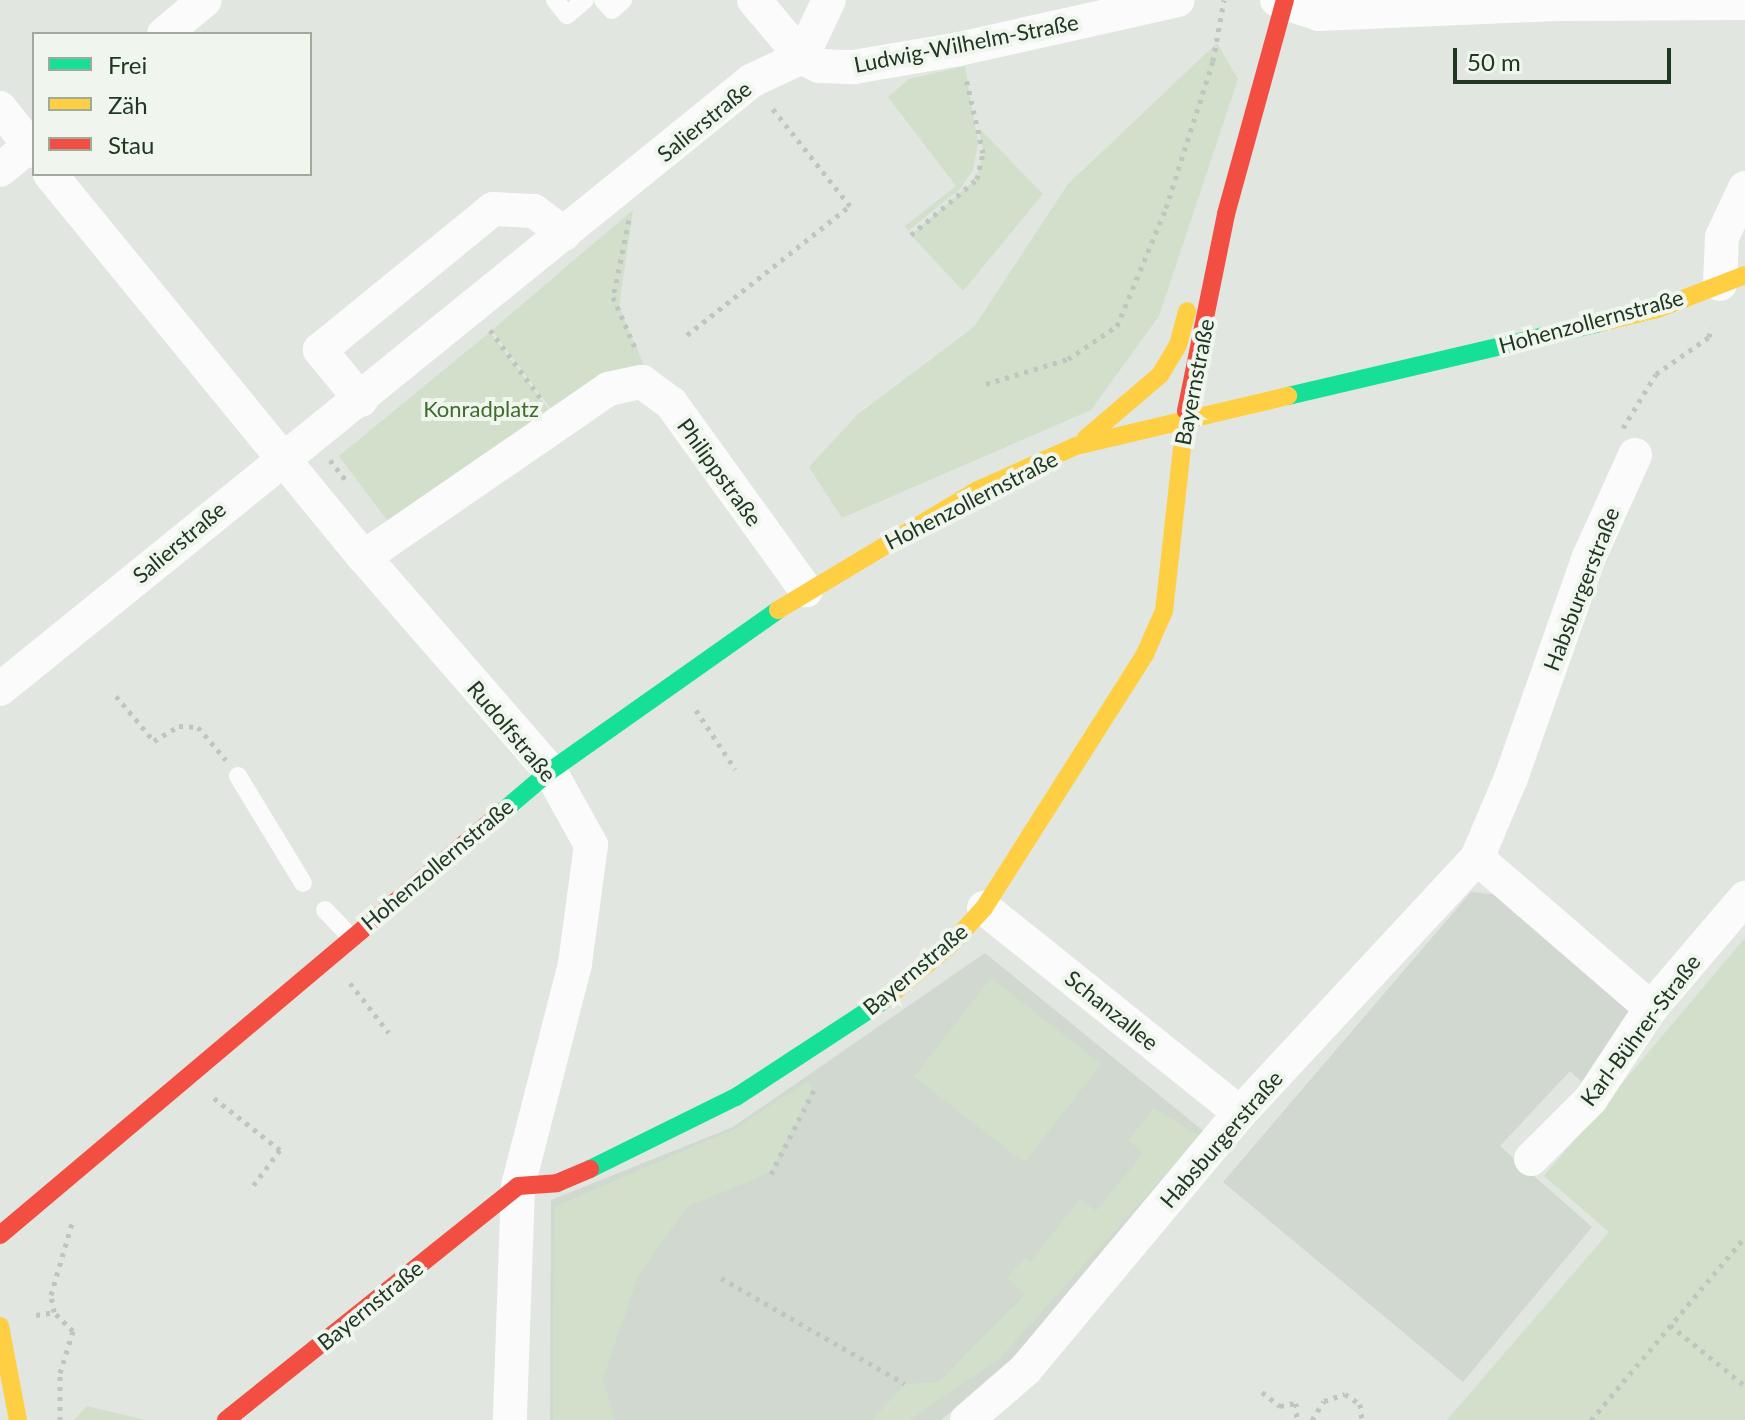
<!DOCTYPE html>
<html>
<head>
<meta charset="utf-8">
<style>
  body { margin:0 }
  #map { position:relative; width:1745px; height:1420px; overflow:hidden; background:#e1e6e1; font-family:Lato,sans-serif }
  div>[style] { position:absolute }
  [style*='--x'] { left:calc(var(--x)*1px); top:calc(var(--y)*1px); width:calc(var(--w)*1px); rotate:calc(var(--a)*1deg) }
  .built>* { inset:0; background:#d0d8cf }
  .green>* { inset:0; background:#d2dfca; transform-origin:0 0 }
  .path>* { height:5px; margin-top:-2.5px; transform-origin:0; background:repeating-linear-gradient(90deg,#bfc6bf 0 4px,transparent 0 10px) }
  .lane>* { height:18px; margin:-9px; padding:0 9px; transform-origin:9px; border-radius:9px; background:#fafbfa }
  .street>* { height:34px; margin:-17px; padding:0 17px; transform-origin:17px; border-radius:17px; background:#fafbfa }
  .fast>* { height:18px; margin:-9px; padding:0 9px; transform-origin:9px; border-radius:9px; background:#16e098 }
  .slow>* { height:18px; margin:-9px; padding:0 9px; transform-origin:9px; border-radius:9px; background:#ffcf43 }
  .jam>* { height:18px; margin:-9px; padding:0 9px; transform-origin:9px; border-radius:9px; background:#f24e42 }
  span { translate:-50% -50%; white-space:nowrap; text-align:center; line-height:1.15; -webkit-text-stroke:8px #f0f6ee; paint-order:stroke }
  .street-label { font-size:22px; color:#203822 }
  .park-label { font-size:22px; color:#3e6c2d }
  .legend { position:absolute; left:32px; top:32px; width:280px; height:144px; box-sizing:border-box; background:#f0f6ee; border:2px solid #9daa9c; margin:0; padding:10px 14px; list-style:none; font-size:24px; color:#203822 }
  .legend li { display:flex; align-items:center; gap:16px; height:40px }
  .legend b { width:40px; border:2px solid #9daa9c }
  .scale { position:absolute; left:1453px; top:48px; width:218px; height:36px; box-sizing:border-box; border:4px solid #203822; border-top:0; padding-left:10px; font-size:24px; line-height:28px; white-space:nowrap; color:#203822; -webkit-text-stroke:6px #f0f6ee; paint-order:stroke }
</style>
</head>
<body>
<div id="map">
  <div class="built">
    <div style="clip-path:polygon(1471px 892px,1500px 895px,1636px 1013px,1588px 1088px,1570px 1071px,1500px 1146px,1592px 1227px,1463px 1382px,1223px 1182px)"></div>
    <div style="clip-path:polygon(985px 953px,1207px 1134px,1005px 1368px,941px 1420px,550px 1420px,551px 1200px,733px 1127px)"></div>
  </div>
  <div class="green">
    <div style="clip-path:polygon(1217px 43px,1238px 79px,1159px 316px,1091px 410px,842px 518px,809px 467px,857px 415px,974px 327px,1068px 184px)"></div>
    <div style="clip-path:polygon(965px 66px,978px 143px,973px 170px,960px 189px,908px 231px,905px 226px,956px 186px,888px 97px,909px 79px)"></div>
    <div style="clip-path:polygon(979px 128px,1043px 194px,963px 291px,911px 235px,976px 179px,983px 153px)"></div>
    <div style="clip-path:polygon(633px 210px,619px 307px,652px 384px,560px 421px,492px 330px)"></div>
    <div style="clip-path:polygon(490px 332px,558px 422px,395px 531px,339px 456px)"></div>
    <div style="clip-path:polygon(1745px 938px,1745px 1420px,1447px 1420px,1609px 1232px,1544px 1176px)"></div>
    <div style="left:991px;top:978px;width:140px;height:125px;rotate:38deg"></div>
    <div style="clip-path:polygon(808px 1081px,812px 1091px,771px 1172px,687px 1207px,638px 1277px,603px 1378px,614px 1420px,553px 1420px,554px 1207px,734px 1129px)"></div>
    <div style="clip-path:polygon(1154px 1108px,1200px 1136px,999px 1359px,910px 1420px,872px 1420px,905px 1384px,939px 1382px,1024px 1295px,1007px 1278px,1024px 1258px,1030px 1262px,1080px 1199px,1096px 1211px,1143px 1153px,1128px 1140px)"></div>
    <div style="clip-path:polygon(87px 1406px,145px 1420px,74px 1420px)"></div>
  </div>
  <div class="path">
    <div style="--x:629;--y:220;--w:79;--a:101.7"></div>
    <div style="--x:613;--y:297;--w:60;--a:66.4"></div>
    <div style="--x:911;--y:235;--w:87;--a:-40.3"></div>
    <div style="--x:977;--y:179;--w:27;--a:-77"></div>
    <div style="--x:983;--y:153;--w:77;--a:-102.8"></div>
    <div style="--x:490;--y:330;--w:86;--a:53.5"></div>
    <div style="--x:687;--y:335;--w:208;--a:-38.4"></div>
    <div style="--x:850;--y:206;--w:130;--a:-128.5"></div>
    <div style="--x:986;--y:384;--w:86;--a:-17"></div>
    <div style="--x:1068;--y:359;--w:59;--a:-34"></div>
    <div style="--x:1117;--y:326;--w:128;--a:-67.4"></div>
    <div style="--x:1166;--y:208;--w:154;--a:-72.3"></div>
    <div style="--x:1213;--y:61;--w:62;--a:-79.8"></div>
    <div style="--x:1623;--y:428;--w:63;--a:-58.6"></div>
    <div style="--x:1656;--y:374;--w:65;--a:-34.9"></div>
    <div style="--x:1709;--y:337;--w:10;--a:-79"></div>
    <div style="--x:330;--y:460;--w:29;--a:52"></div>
    <div style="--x:116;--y:696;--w:59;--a:49.8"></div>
    <div style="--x:154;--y:741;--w:29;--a:-31"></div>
    <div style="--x:179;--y:726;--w:19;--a:3"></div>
    <div style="--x:198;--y:727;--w:43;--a:49.7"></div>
    <div style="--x:696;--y:710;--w:71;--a:56.5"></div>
    <div style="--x:350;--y:983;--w:63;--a:52"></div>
    <div style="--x:214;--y:1098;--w:84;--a:38.2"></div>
    <div style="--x:280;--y:1150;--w:50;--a:126.9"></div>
    <div style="--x:771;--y:1174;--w:94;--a:-62.9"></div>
    <div style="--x:721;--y:1278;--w:212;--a:29.9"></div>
    <div style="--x:36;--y:1315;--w:18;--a:-9"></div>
    <div style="--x:1670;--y:1325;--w:97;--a:39.1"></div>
    <div style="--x:1262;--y:1392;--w:23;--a:38"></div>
    <div style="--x:1280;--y:1406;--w:16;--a:-11"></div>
    <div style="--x:1296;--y:1403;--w:17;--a:87"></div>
    <div style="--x:60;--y:1420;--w:47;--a:-90"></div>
    <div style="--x:60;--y:1373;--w:44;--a:-72.8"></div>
    <div style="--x:73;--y:1331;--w:27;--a:-135"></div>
    <div style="--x:54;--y:1312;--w:17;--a:-100"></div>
    <div style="--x:51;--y:1295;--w:75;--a:-73.7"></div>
    <div style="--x:1312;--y:1420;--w:22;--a:-58"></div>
    <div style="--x:1324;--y:1401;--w:22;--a:-18"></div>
    <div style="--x:1345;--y:1394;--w:18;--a:34"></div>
    <div style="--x:1360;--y:1404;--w:16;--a:83"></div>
    <div style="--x:1591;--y:1420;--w:239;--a:-49.9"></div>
  </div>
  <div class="lane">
    <div style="--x:555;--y:0;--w:19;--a:51"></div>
    <div style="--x:567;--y:15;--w:23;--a:-40"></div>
    <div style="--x:603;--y:0;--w:13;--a:48"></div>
    <div style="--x:612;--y:10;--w:15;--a:-42"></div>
    <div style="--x:238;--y:776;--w:125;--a:58.7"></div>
    <div style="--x:325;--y:910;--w:36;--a:46"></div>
  </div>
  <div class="street">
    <div style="--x:754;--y:0;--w:75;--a:49.9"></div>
    <div style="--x:802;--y:57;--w:19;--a:28"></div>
    <div style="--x:819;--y:66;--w:35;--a:2"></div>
    <div style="--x:854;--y:67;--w:107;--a:-9.7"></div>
    <div style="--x:959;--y:49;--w:224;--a:-12.6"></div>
    <div style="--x:1277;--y:0;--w:44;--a:18.4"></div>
    <div style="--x:1319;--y:14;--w:243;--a:-2.4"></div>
    <div style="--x:1562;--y:4;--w:183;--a:-0.3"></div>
    <div style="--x:164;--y:34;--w:53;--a:-39.7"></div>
    <div style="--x:0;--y:108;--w:55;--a:51.7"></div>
    <div style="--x:0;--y:170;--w:44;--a:-39.5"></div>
    <div style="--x:50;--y:174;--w:495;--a:50.7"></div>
    <div style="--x:364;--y:557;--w:284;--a:49"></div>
    <div style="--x:550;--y:771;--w:85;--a:61"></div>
    <div style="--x:591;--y:845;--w:120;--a:97.7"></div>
    <div style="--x:575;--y:964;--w:229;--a:104.4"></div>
    <div style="--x:518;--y:1186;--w:234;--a:92"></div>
    <div style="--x:1720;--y:284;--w:47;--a:-87.6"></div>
    <div style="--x:1722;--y:237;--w:54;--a:-64.9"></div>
    <div style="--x:361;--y:400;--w:65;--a:-129.4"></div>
    <div style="--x:320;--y:350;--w:223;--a:-39.2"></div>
    <div style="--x:493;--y:209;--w:41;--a:2.8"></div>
    <div style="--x:534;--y:211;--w:38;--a:37"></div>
    <div style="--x:364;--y:557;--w:296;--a:-34.5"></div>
    <div style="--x:608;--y:389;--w:35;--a:-12"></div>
    <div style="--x:642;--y:382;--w:36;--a:36"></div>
    <div style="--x:671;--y:403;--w:231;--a:54.2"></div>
    <div style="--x:0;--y:689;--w:966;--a:-38.99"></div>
    <div style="--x:751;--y:81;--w:56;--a:-25.2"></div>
    <div style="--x:802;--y:57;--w:63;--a:-64.7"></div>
    <div style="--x:1477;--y:858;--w:230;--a:40.8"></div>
    <div style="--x:984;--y:908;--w:328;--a:38.7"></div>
    <div style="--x:1531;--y:1159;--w:85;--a:-45"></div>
    <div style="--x:1591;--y:1099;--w:109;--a:-56.6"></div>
    <div style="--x:1651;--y:1008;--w:145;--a:-49.5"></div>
    <div style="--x:967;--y:1420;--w:77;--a:-40.8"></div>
    <div style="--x:1025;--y:1370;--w:335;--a:-50.1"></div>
    <div style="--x:1240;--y:1113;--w:348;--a:-47.1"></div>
    <div style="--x:1477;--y:858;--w:87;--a:-67"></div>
    <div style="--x:1511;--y:778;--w:234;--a:-70.6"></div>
    <div style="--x:1589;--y:557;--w:112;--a:-65.7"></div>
  </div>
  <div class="fast">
    <div style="--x:1288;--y:396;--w:319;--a:-13.2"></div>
    <div style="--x:502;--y:812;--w:63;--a:-40.5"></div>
    <div style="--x:550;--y:771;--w:279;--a:-35.2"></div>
    <div style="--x:590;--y:1169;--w:163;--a:-26.3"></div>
    <div style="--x:736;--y:1097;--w:177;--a:-33.2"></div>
  </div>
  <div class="slow">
    <div style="--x:1599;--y:323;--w:60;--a:-13.6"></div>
    <div style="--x:1657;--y:309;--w:94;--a:-21.1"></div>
    <div style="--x:1086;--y:438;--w:97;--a:-40.4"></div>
    <div style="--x:1160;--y:375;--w:35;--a:-59"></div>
    <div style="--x:1178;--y:345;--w:35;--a:-75"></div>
    <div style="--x:778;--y:610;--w:233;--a:-31"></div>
    <div style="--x:978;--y:490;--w:107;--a:-24.2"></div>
    <div style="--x:1076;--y:446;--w:218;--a:-13.3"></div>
    <div style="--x:884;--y:1000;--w:86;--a:-39.8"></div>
    <div style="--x:950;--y:945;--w:50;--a:-47.4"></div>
    <div style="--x:984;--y:908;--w:301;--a:-57.6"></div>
    <div style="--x:1145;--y:654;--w:47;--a:-66.2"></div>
    <div style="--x:1164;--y:611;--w:201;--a:-83.7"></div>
    <div style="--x:0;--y:1326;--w:96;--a:79.2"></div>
  </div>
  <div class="jam">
    <div style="--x:1186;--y:411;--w:201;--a:-78.5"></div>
    <div style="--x:1226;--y:214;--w:222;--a:-74.6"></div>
    <div style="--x:0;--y:1235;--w:656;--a:-40.12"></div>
    <div style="--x:226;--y:1420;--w:374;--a:-38.7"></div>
    <div style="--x:518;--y:1186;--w:39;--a:-4"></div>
    <div style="--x:557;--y:1183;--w:36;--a:-23"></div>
  </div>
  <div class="street-label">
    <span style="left:966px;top:43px;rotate:-11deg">Ludwig-Wilhelm-Straße</span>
    <span style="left:704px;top:121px;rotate:-39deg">Salierstraße</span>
    <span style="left:1591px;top:321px;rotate:-15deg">Hohenzollernstraße</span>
    <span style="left:1194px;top:382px;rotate:-79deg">Bayernstraße</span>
    <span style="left:720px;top:472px;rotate:54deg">Philippstraße</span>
    <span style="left:971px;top:500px;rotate:-27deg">Hohenzollernstraße</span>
    <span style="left:179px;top:542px;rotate:-40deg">Salierstraße</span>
    <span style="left:1581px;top:589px;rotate:-69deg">Habsburgerstraße</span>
    <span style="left:512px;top:731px;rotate:50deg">Rudolfstraße</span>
    <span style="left:437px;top:864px;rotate:-40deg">Hohenzollernstraße</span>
    <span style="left:915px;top:969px;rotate:-40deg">Bayernstraße</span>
    <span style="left:1112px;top:1010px;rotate:39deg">Schanzallee</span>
    <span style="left:1640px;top:1030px;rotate:-53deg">Karl-Bührer-Straße</span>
    <span style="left:1221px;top:1139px;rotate:-49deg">Habsburgerstraße</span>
    <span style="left:370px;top:1305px;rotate:-39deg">Bayernstraße</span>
  </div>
  <div class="park-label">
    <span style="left:481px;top:409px">Konradplatz</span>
  </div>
  <ul class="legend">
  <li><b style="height:10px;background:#16e098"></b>Frei</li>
  <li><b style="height:10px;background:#ffcf43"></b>Zäh</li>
  <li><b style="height:10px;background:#f24e42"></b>Stau</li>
  </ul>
  <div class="scale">50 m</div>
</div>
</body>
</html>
